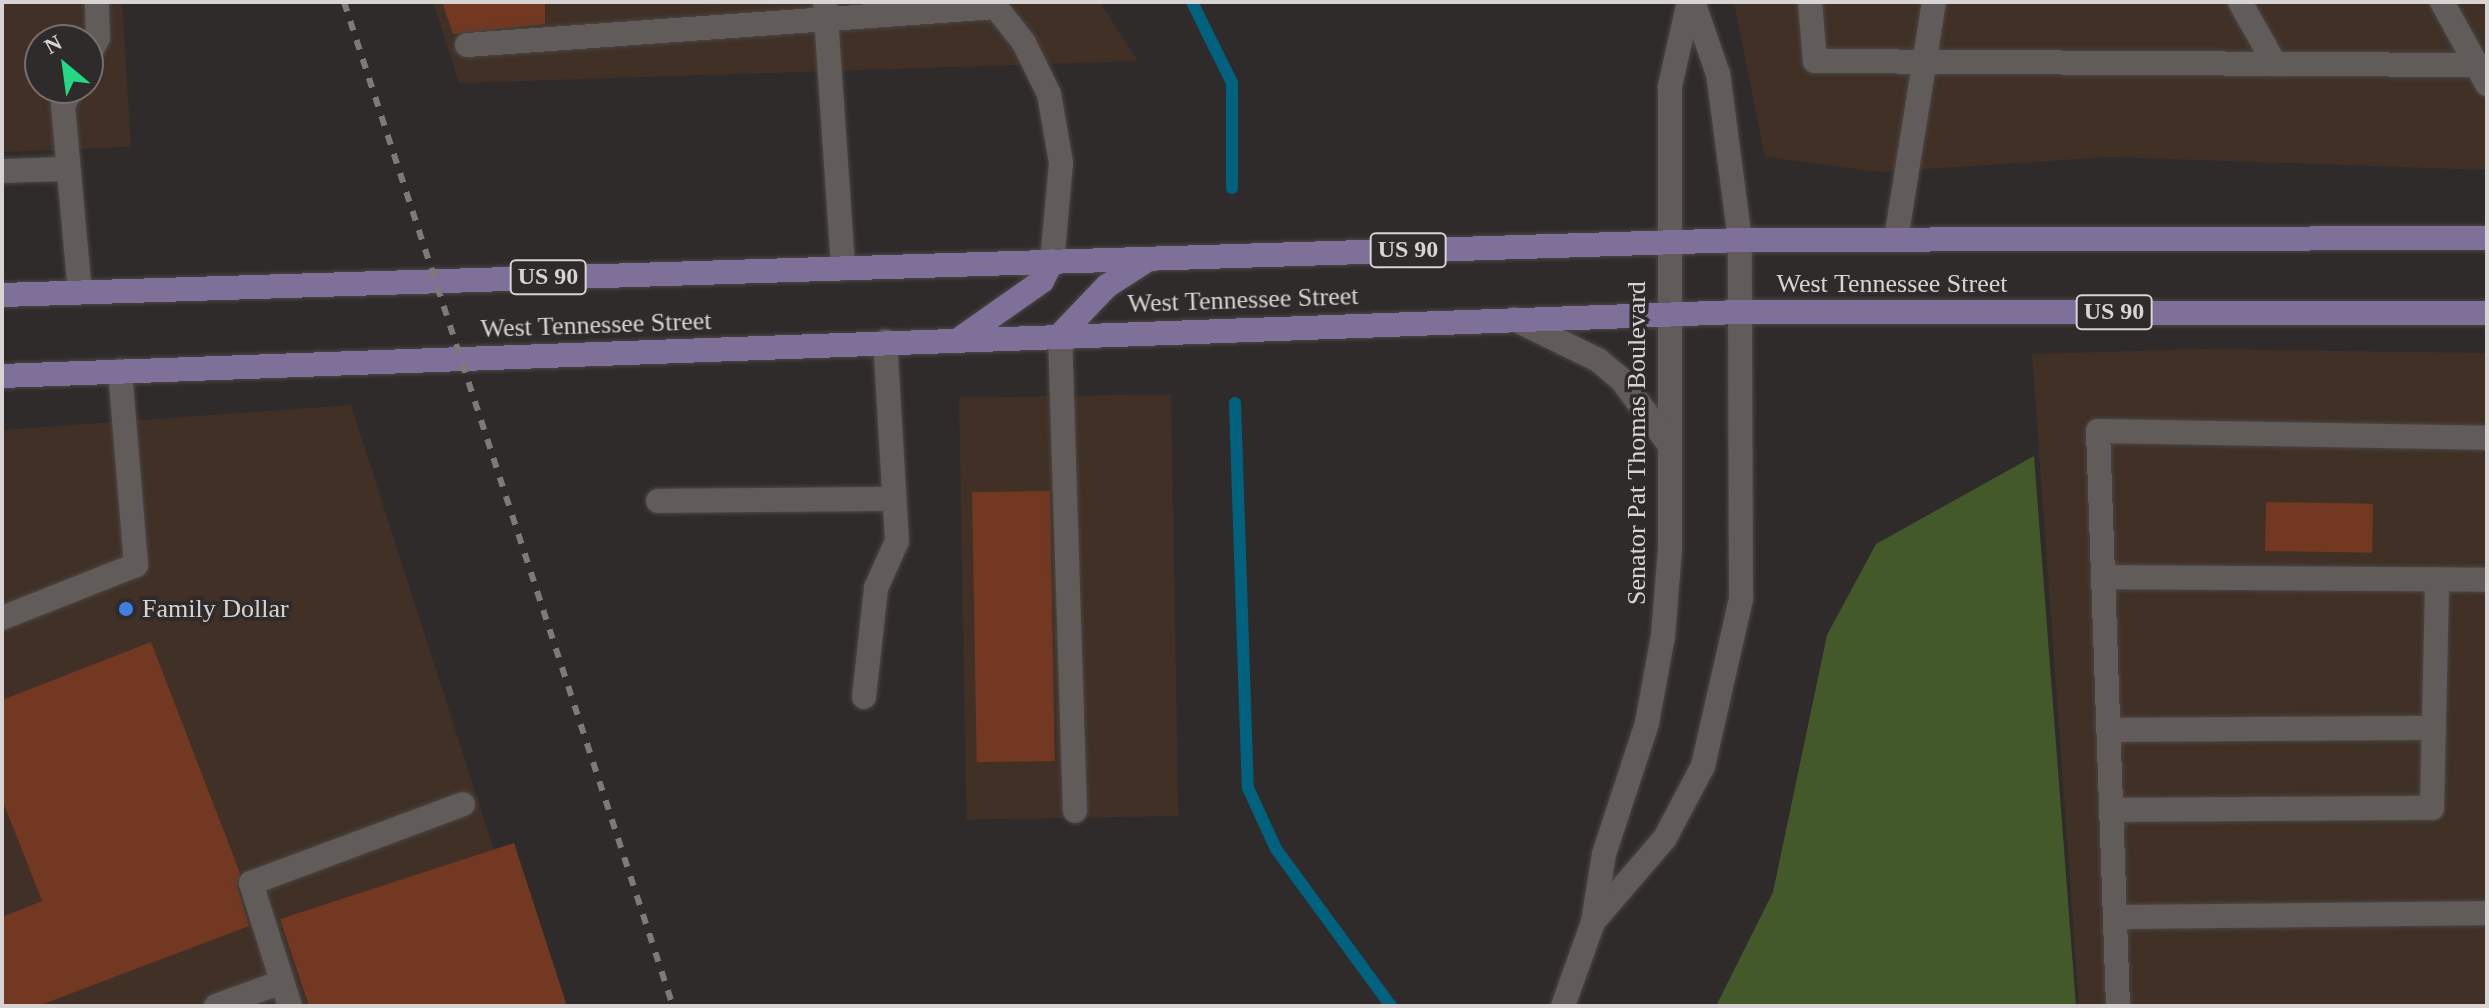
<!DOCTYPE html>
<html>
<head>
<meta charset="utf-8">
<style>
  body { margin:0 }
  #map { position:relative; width:2489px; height:1008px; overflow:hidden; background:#2f2b2a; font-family:"Times New Roman",serif }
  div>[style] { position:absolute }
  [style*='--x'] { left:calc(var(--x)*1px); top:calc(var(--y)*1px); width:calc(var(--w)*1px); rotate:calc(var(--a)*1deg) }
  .commercial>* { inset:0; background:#403025; transform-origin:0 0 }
  .green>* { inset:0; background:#435929 }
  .stream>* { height:12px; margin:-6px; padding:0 6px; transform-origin:6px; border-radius:6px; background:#01627f }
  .building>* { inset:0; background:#723822; transform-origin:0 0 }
  .roads { filter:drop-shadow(0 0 2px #4a4645) drop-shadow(0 0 2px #4a4645) }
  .service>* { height:24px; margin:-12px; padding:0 12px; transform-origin:12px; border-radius:12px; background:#615c5a }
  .minor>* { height:24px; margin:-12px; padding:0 12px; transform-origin:12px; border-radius:12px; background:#615c5a }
  .tertiary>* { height:24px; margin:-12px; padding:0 12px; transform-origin:12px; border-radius:12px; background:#615c5a }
  .primary>* { height:24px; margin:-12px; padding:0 12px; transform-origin:12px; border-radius:12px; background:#7e7098 }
  .rail>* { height:6px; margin-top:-3px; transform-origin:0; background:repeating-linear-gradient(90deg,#7d7a79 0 10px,transparent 0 20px) }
  .dots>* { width:22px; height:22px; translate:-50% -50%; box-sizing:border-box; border:4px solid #2f2b2a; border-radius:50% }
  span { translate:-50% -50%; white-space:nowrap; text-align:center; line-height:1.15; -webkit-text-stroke:7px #2f2b2a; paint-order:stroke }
  .shield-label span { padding:2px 6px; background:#2f2b2a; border:2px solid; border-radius:6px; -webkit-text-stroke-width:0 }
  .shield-label { font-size:24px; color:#d7d4d3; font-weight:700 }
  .street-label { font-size:26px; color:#d7d4d3 }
  .poi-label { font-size:26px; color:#d7d4d3 }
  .left { translate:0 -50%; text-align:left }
  .frame { position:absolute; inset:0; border:4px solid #d7d4d3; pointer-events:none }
  .north { position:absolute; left:24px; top:24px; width:80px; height:80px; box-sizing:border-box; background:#2f2b2a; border:2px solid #726f6e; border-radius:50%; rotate:331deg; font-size:22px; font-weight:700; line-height:32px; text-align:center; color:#d7d4d3 }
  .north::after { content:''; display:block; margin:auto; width:28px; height:36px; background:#24d886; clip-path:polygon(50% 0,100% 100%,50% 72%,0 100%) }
</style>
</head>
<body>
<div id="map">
  <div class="commercial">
    <div style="clip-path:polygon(evenodd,2px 2px,122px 2px,131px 147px,2px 152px,2px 2px,40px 40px,88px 40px,88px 88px,40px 88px,40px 40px)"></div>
    <div style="clip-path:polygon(433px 2px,1100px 2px,1138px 61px,459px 83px)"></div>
    <div style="clip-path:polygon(1734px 2px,2487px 2px,2487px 170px,2110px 157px,1879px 172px,1765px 157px)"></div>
    <div style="clip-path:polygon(2203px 349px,2487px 353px,2487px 1006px,2079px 1006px,2032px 354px)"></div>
    <div style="left:1171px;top:394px;width:422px;height:212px;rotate:89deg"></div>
    <div style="clip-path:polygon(351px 405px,544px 1006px,2px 1006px,2px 430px)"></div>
  </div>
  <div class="green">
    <div style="clip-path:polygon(2034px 456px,2076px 1006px,1716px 1006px,1773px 892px,1827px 635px,1876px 544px)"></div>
  </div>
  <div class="stream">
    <div style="--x:1192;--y:2;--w:90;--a:63.7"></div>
    <div style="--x:1232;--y:83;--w:105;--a:90"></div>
    <div style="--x:1235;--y:403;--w:385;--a:88.1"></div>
    <div style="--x:1248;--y:788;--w:67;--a:65.3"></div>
    <div style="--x:1276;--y:849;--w:195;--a:53.8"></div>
  </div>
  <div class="building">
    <div style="clip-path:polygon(442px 2px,545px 2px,545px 24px,453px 34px)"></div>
    <div style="left:1050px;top:491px;width:270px;height:78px;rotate:89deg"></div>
    <div style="left:2266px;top:502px;width:107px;height:49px;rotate:1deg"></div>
    <div style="clip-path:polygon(151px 642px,240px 873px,237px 887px,249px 926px,38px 1006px,2px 1006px,2px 917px,42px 901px,2px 799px,2px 700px)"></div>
    <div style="clip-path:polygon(514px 843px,567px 1006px,309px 1006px,280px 919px)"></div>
  </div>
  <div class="roads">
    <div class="service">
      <div style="--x:825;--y:2;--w:267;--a:86.1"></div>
      <div style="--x:992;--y:2;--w:52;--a:52"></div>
      <div style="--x:1024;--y:43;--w:57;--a:63.9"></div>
      <div style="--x:1049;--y:94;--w:70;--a:80.1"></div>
      <div style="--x:1061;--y:163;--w:98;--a:95.2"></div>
      <div style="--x:1810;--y:2;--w:59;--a:85.2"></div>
      <div style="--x:1815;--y:61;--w:662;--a:0.35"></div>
      <div style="--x:2240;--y:2;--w:71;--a:60.6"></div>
      <div style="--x:2442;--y:2;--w:94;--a:61.2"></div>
      <div style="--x:467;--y:45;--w:530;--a:-4.11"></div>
      <div style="--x:88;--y:57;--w:21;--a:-62"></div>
      <div style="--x:98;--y:38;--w:36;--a:-92"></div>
      <div style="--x:72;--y:88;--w:20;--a:117"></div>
      <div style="--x:63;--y:106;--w:187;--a:84.8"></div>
      <div style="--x:2;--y:171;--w:64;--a:-1.8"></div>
      <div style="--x:1896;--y:239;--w:240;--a:-80.9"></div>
      <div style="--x:1060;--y:335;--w:476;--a:88.2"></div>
      <div style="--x:658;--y:501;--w:236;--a:-0.5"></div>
      <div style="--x:2103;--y:577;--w:384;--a:0.4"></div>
      <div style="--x:2;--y:618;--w:144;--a:-21.6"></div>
      <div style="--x:136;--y:565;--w:195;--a:-94.7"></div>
      <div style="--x:864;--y:697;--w:110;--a:-83.7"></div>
      <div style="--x:876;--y:588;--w:51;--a:-65.9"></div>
      <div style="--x:897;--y:541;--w:200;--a:-93.4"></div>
      <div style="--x:2108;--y:730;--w:326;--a:-0.4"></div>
      <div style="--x:2111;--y:810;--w:321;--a:-0.4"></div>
      <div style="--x:2432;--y:808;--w:229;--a:-88.7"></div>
      <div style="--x:2115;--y:917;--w:372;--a:-0.6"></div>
      <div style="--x:216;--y:1006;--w:70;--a:-20"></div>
      <div style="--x:290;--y:1006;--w:129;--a:-107.6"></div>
      <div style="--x:251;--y:883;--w:226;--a:-20.4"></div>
      <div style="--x:2118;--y:1006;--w:575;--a:-91.99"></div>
      <div style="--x:2098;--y:431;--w:389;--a:1"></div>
    </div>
    <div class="minor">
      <div style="--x:1593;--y:922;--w:111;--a:-49.4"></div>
      <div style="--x:1665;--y:838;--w:81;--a:-62.2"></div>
      <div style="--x:1703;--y:766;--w:171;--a:-77.2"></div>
      <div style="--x:1741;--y:599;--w:359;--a:-90.2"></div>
      <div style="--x:1740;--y:240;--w:167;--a:-97.5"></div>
      <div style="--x:1718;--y:74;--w:76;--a:-109.1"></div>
      <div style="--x:1563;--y:1006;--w:89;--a:-70.3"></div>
      <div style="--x:1593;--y:922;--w:69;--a:-80.8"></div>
      <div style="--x:1604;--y:854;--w:138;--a:-71.8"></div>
      <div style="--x:1647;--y:723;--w:88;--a:-79.6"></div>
      <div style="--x:1663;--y:636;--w:87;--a:-85.4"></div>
      <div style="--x:1670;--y:549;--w:463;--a:-90"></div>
      <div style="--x:1670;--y:86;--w:86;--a:-77.3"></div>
    </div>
    <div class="tertiary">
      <div style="--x:1514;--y:319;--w:93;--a:26"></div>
      <div style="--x:1598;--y:360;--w:30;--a:40"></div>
      <div style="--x:1621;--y:379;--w:81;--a:53.6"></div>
    </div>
    <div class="primary">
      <div style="--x:2;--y:295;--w:1739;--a:-1.81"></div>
      <div style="--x:1740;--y:240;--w:747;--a:-0.15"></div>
      <div style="--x:1060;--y:335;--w:68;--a:-46.2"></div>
      <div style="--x:1107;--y:286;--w:50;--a:-32.7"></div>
      <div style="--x:961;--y:338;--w:99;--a:-35.1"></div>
      <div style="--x:1042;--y:281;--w:22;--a:-63"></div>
      <div style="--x:2;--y:376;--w:1741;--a:-2.11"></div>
      <div style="--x:1742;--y:312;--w:745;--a:0.08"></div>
    </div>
  </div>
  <div class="rail">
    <div style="--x:344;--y:2;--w:1057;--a:71.86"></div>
  </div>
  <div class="dots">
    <div style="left:126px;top:609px;background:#3f7fe0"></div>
  </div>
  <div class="shield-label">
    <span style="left:1408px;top:250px">US 90</span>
    <span style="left:548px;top:277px">US 90</span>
    <span style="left:2114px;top:312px">US 90</span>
  </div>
  <div class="street-label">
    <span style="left:1892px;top:284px">West Tennessee Street</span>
    <span style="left:1243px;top:300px;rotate:-2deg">West Tennessee Street</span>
    <span style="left:596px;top:325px;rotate:-2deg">West Tennessee Street</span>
    <span style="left:1637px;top:443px;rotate:-90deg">Senator Pat Thomas Boulevard</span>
  </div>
  <div class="poi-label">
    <span class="left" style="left:142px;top:609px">Family Dollar</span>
  </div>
  <div class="frame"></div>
  <div class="north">N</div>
</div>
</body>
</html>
